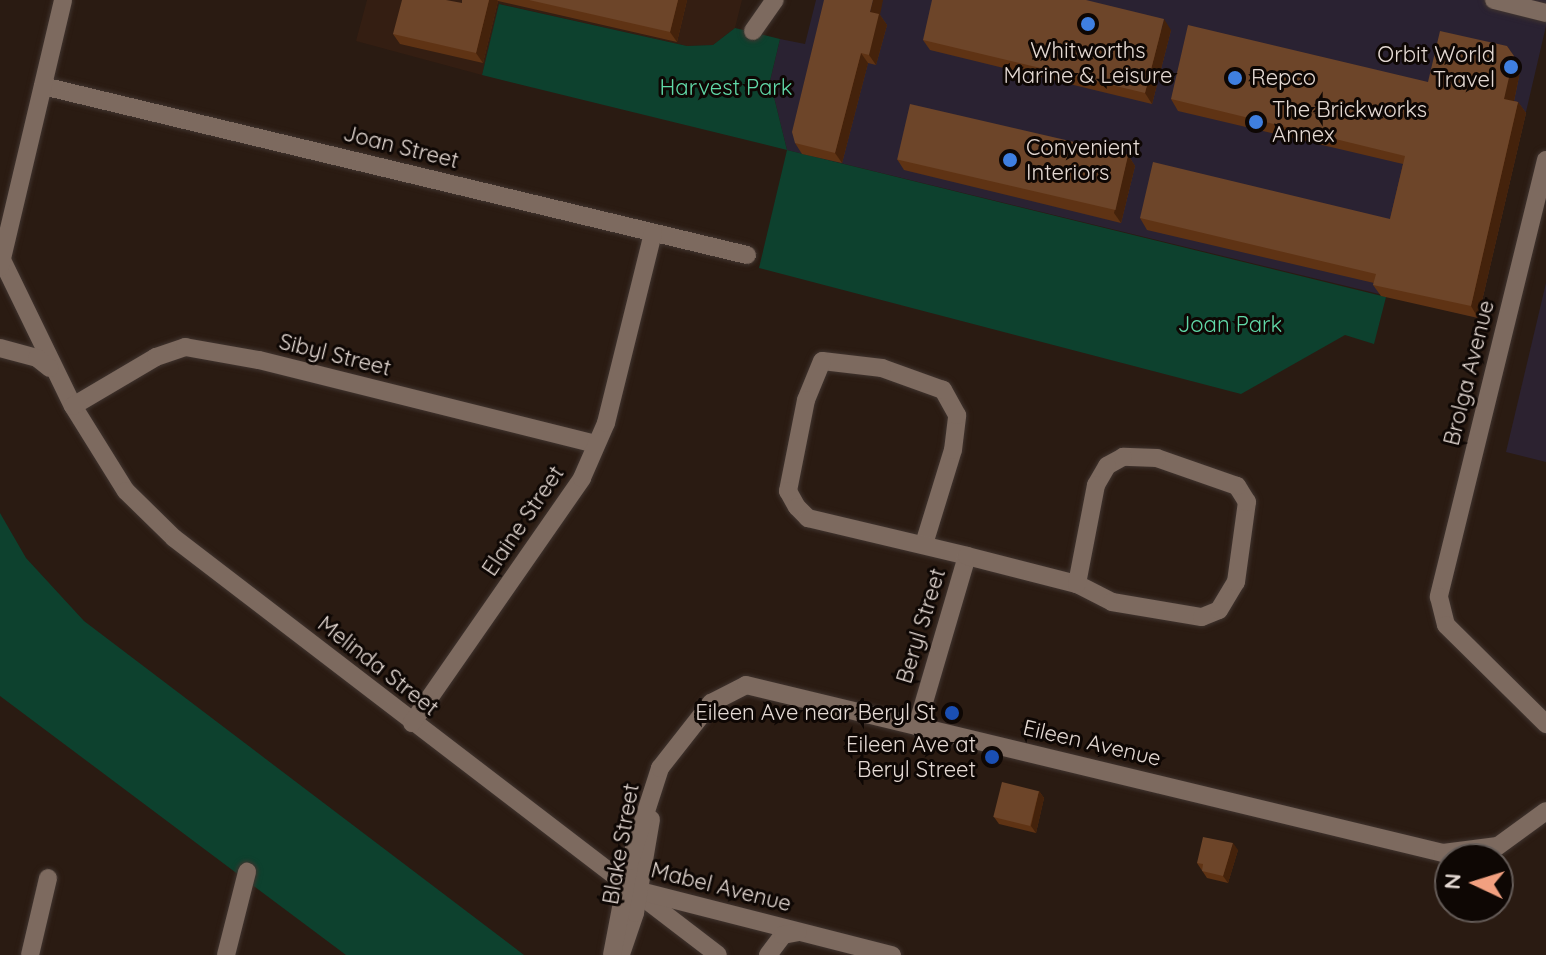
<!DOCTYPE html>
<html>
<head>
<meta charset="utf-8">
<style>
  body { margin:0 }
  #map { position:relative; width:1546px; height:955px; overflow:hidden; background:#2a1b12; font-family:Quicksand,sans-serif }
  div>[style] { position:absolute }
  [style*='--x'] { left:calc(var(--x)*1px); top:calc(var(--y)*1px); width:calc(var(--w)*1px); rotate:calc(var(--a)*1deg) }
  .commercial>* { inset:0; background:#2a2232 }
  .built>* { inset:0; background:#341e12 }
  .education>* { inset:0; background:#2c2230 }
  .green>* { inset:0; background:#0d412e }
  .roads { filter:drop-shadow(0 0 2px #40342f) drop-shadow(0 0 2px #40342f) }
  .minor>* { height:18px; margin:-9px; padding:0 9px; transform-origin:9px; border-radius:9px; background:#7d6a5f }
  .wall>* { inset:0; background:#5f3314 }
  .shaded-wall>* { inset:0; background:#44220b }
  .building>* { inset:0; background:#6d4529; transform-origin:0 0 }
  .dots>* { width:22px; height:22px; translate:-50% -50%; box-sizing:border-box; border:4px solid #0e0704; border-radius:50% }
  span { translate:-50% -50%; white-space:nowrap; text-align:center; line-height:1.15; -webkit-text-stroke:6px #0e0704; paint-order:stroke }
  .poi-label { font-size:22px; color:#e4d9d3 }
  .right { translate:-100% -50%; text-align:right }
  .left { translate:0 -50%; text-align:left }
  .park-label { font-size:22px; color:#61d9a8 }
  .street-label { font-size:22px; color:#e4d9d3 }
  .north { position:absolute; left:1434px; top:843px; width:80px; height:80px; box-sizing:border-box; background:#0e0704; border:2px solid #645b57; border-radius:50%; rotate:274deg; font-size:22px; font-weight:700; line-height:32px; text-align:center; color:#e4d9d3 }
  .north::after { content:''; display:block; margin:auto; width:28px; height:36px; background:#f2a080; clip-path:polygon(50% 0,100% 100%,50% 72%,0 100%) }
</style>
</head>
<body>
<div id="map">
  <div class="commercial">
    <div style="clip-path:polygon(816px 0,1546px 0,1546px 26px,1478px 318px,787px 150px,770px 81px,780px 39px,805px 44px)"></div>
  </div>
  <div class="built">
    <div style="clip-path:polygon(367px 0,742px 0,735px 28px,713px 45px,687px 46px,500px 4px,482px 75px,356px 41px)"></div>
  </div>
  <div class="education">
    <div style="clip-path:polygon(1546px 283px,1546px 462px,1506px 452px)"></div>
  </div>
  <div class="green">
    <div style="clip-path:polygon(499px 4px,687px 46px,713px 45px,735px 28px,780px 39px,770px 81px,787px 150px,1386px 297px,1374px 344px,1345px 335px,1241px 394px,759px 268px,787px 150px,482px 75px)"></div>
    <div style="clip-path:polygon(0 513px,26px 558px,84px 621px,524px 955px,346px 955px,0 696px)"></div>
  </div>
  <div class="roads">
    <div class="minor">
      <div style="--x:1494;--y:0;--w:54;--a:14"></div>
      <div style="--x:753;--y:31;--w:38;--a:-55"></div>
      <div style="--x:43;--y:86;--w:724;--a:13.5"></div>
      <div style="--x:1546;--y:160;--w:450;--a:103.8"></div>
      <div style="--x:1439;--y:597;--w:29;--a:76"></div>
      <div style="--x:1446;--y:625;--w:141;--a:44.7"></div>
      <div style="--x:2;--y:260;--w:162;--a:64.1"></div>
      <div style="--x:73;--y:406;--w:100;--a:58.1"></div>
      <div style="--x:126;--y:491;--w:67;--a:44.4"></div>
      <div style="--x:174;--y:538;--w:685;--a:37.47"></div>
      <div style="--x:0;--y:267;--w:274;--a:-76.7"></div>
      <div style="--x:0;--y:348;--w:38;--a:15"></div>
      <div style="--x:37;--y:358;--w:16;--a:38"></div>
      <div style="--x:73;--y:406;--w:96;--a:-30.6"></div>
      <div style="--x:156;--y:357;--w:31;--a:-19"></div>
      <div style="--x:185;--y:347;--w:75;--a:10"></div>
      <div style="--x:259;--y:360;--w:347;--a:14"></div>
      <div style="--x:924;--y:544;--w:98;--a:-72.9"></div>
      <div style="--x:953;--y:450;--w:35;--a:-83"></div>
      <div style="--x:957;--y:415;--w:29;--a:-119"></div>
      <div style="--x:943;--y:390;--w:65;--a:-160.2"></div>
      <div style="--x:882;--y:368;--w:60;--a:-173.3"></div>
      <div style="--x:822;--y:361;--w:42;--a:112.3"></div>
      <div style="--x:806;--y:400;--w:93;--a:101.2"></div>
      <div style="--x:788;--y:491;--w:18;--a:61"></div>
      <div style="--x:797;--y:507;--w:16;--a:45"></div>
      <div style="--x:808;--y:518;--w:163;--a:13.4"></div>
      <div style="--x:412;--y:723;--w:298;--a:-55.2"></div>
      <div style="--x:582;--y:478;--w:60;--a:-66.4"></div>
      <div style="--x:606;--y:423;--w:196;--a:-76.1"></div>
      <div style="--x:917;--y:726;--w:177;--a:-73.6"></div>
      <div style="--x:967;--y:556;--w:114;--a:14.3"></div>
      <div style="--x:1077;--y:584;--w:39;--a:27"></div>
      <div style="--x:1112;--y:602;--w:91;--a:9.5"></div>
      <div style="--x:1202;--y:617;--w:18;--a:-22"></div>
      <div style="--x:1219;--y:610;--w:33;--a:-59"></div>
      <div style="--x:1236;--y:582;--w:81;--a:-82.2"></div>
      <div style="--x:1247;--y:502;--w:19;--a:-122"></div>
      <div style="--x:1237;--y:486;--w:85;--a:-160.7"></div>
      <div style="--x:1157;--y:458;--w:34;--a:-178"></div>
      <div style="--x:1123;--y:457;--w:18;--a:151"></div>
      <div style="--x:1107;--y:466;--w:22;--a:120"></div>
      <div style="--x:1096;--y:485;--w:101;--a:100.9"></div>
      <div style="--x:640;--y:891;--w:260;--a:14.3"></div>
      <div style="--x:621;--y:954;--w:43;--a:-71.1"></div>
      <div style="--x:635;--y:913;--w:95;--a:-80.3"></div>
      <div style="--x:30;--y:955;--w:79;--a:-76.8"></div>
      <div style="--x:226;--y:955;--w:86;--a:-75.8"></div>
      <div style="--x:612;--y:955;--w:96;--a:-79.2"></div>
      <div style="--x:630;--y:861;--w:98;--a:-72.1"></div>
      <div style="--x:660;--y:768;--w:83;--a:-51.9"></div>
      <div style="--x:711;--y:703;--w:39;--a:-27"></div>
      <div style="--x:746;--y:685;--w:717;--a:13.55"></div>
      <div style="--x:1443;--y:853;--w:55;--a:-7.3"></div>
      <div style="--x:1498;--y:846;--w:59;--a:-36.1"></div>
      <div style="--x:768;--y:955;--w:25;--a:-53"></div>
      <div style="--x:783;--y:935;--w:15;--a:-11"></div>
    </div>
  </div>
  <div class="wall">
    <div style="clip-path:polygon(462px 0,687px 0,677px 42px,498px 1px,483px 63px,400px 44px,393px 34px,462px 3px)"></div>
    <div style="clip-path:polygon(880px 15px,887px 25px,876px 65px,868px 63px,842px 163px,802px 154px,795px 143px)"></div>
    <div style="clip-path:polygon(1171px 30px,1152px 104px,930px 50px,923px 40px)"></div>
    <div style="clip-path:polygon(1521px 67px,1514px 101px,1518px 102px,1526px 113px,1478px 318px,1381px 296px,1373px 285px,1374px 283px,1147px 230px,1140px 218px,1390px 219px,1403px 164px,1178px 111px,1171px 99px,1428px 82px)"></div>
    <div style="clip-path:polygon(1128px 155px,1135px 166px,1121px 223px,904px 170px,897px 159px)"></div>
    <div style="clip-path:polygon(1039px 791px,1044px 798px,1036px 833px,999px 824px,994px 817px)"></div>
    <div style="clip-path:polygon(1238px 850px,1228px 883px,1207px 878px,1197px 863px)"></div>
  </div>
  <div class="shaded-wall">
    <div style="clip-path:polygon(489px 0,497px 0,498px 1px,483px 63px,476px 53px)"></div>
    <div style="clip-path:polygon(678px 0,687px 0,677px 42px,670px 32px)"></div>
    <div style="clip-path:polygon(873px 0,883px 0,880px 15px,887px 25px,876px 65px,869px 55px,870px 12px)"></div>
    <div style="clip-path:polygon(1164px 19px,1171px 30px,1152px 104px,1145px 93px)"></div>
    <div style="clip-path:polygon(1507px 46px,1521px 67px,1512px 110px,1504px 99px)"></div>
    <div style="clip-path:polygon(861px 53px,868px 63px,842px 163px,835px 153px)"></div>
    <div style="clip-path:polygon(1518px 102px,1526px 113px,1478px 318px,1471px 306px)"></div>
    <div style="clip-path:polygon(1128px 155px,1135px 166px,1121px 223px,1114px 213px)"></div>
    <div style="clip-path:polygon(1039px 791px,1044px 798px,1036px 833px,1031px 826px)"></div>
    <div style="clip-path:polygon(1233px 843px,1238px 850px,1228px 883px,1223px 876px)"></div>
  </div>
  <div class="building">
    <div style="clip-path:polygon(402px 0,446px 0,462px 3px,462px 0,489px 0,476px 53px,393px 34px)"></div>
    <div style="clip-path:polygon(529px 0,678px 0,670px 32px)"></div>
    <div style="clip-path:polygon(824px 0,873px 0,870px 12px,879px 14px,869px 55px,861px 53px,835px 153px,795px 143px,792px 132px)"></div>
    <div style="clip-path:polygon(932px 0,1086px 0,1164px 19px,1145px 93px,923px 40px)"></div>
    <div style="clip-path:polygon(1188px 25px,1428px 82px,1440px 31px,1507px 46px,1514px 56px,1504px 99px,1518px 102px,1471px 306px,1373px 285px,1376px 274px,1140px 218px,1153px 162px,1390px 219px,1405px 156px,1171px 99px)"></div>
    <div style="left:910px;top:104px;width:224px;height:57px;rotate:13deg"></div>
    <div style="left:1002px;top:782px;width:38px;height:36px;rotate:14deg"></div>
    <div style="clip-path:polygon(1203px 837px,1233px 843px,1223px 876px,1202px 871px,1203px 864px,1197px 863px)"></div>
  </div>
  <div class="dots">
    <div style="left:1088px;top:24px;background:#3f7fe0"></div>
    <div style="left:1511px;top:67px;background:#3f7fe0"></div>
    <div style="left:1235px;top:78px;background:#3f7fe0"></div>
    <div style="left:1256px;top:122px;background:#3f7fe0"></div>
    <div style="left:1010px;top:160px;background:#3f7fe0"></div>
    <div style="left:952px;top:713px;background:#1a4fb4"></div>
    <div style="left:992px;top:757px;background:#1a4fb4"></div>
  </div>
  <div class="poi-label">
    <span style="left:1088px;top:63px">Whitworths<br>Marine &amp; Leisure</span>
    <span class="right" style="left:1495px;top:67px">Orbit World<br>Travel</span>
    <span class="left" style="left:1251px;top:78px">Repco</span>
    <span class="left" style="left:1272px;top:122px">The Brickworks<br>Annex</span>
    <span class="left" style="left:1026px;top:160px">Convenient<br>Interiors</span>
    <span class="right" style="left:936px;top:713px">Eileen Ave near Beryl St</span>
    <span class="right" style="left:976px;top:757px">Eileen Ave at<br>Beryl Street</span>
  </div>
  <div class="park-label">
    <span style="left:726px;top:88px">Harvest Park</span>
    <span style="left:1230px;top:325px">Joan Park</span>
  </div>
  <div class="street-label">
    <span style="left:401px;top:147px;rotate:14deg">Joan Street</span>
    <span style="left:335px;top:355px;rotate:14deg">Sibyl Street</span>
    <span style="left:1469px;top:373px;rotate:-76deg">Brolga Avenue</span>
    <span style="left:523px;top:521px;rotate:-56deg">Elaine Street</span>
    <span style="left:921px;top:626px;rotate:-73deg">Beryl Street</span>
    <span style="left:378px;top:666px;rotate:38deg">Melinda Street</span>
    <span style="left:1092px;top:743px;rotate:13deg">Eileen Avenue</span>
    <span style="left:621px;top:844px;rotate:-80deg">Blake Street</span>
    <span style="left:721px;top:887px;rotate:14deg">Mabel Avenue</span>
  </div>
  <div class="north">N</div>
</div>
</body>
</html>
